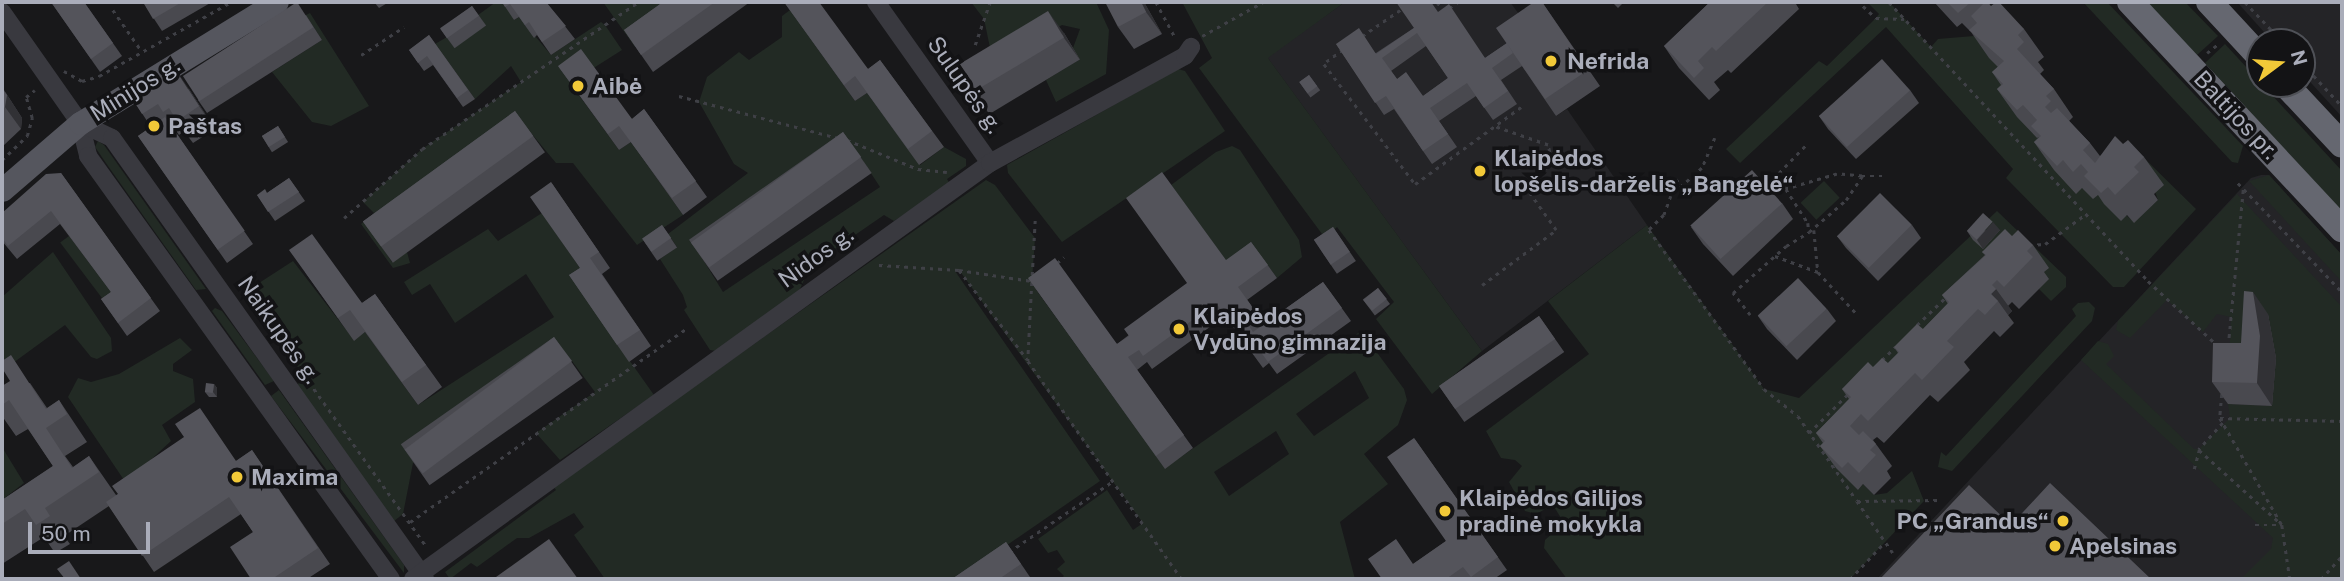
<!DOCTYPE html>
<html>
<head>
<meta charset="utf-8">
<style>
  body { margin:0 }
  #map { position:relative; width:2344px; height:581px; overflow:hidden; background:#18181a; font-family:"Public Sans",sans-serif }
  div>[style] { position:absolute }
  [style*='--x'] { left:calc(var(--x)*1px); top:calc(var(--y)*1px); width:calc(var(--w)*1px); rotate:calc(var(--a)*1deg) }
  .built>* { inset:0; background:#242427 }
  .green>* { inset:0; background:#222a24; transform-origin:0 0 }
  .path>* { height:2.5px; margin-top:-1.25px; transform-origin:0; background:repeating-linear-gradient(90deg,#3f4046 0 3.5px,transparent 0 8.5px) }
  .minor>* { height:18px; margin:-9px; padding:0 9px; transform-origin:9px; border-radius:9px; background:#39393f }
  .major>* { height:23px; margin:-11.5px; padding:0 11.5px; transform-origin:11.5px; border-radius:11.5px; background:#55565e }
  .highway>* { height:26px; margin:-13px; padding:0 13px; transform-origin:13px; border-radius:13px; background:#656770 }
  .wall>* { inset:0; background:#49494f; transform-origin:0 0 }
  .shaded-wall>* { inset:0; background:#313135 }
  .building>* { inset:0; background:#54545b; transform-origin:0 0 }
  .dots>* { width:19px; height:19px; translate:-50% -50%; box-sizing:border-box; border:4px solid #131315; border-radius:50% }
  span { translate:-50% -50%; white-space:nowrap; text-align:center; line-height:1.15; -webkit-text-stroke:7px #131315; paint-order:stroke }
  .poi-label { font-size:23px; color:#aaadba; font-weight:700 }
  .left { translate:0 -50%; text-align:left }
  .right { translate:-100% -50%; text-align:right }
  .street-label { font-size:23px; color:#aaadba }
  .frame { position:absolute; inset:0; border:4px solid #aaadba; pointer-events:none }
  .north { position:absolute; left:2246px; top:28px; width:70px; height:70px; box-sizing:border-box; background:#131315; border:2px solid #4f5157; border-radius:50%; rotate:74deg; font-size:19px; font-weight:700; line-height:28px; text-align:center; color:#aaadba }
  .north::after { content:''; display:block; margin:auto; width:24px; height:32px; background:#f2c938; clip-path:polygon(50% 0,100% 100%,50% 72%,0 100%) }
  .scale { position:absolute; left:28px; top:522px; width:122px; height:32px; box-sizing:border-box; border:4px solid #aaadba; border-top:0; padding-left:9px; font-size:21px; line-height:24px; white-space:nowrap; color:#aaadba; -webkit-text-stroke:5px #131315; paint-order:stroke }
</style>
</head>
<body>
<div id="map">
  <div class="built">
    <div style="clip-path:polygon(1345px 2px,1510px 2px,1530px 29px,1556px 116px,1567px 109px,1647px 225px,1482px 351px,1267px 57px)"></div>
    <div style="clip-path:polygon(2237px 2px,2342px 2px,2342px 117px,2302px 73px,2302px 42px,2273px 42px)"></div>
    <div style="clip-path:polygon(2261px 175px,2269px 175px,2342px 255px,2342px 579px,1877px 579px,2251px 178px)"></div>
  </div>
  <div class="green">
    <div style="clip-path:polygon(496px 2px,508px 2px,514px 20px,519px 17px,551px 55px,601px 22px,605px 25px,622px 50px,570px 83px,619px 150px,631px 142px,683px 215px,637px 245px,573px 163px,556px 163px,527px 128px,375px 237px,392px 262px,407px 252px,410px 263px,393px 268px,361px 224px,374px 213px,363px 202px,422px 149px,521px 82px,511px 66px,475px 99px,435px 44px,447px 37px,454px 47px,485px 25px,478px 15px)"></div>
    <div style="clip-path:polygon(603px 2px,697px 2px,635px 47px)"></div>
    <div style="clip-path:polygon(971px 2px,1096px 2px,1109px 30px,1106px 74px,1056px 102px,1046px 80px,1079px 60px,1073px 48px,1080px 29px,1062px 25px,993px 62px,984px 19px)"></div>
    <div style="clip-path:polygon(1182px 2px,1345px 2px,1268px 58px,1482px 351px,1432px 394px,1376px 319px,1394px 302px,1337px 227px,1325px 238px,1199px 68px,1212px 58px)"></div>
    <div style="clip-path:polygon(1867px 2px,1889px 2px,1931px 47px,1938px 39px,1974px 36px,2010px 81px,2082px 188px,2100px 192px,2134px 222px,2158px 200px,2142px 156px,2196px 209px,2124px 287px,2113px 287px,2006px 178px,2013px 169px,1886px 27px,1740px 163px,1726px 149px,1819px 61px,1827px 66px,1876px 18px,1879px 14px)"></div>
    <div style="clip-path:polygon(2083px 2px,2107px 2px,2243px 146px,2238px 163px,2232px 162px)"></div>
    <div style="clip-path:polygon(2147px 2px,2185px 2px,2218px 36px,2197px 55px)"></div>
    <div style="clip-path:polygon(evenodd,790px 10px,855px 101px,867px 93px,920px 165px,944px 147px,966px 159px,966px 166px,947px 179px,950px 184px,894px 221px,884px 215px,800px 273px,804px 280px,799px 291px,716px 351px,710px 350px,684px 310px,687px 307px,683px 295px,660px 259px,677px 247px,668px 234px,748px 173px,734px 164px,699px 102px,707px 77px,739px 52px,749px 60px,782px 37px,782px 16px,790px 10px,855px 149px,880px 187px,723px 292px,702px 258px,855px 149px)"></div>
    <div style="clip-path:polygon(310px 13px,369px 106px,331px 126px,312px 122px,272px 72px,322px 40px,306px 15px)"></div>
    <div style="clip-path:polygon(2225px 44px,2342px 171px,2342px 211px,2205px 63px)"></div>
    <div style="clip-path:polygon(1178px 69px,1185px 71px,1225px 131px,1062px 242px,1008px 173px,1007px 165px)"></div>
    <div style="clip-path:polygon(98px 141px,104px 145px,206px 289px,196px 290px,108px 166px,95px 147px)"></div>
    <div style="clip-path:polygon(1232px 146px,1240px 150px,1299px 240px,1302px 257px,1277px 278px,1260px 255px,1235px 273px,1171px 185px,1216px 152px)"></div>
    <div style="clip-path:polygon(2269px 175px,2342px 255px,2342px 282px,2249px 181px)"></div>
    <div style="clip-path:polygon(evenodd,986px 180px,995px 185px,1035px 238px,1032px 281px,1037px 291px,1165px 468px,1361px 331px,1404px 389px,1407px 400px,1398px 425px,1364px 454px,1388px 484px,1340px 522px,1355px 579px,1060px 579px,1064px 576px,1057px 569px,1065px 562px,1057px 550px,1048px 553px,1038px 539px,1107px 490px,1133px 530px,1143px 523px,959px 270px,955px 271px,1100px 481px,958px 579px,605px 579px,574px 535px,584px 527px,574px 513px,529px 538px,517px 538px,477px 567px,471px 563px,450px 579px,445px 572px,556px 490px,553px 486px,986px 180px,1355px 371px,1369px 398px,1314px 436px,1296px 414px,1355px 371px,986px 180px,1276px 431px,1289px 454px,1229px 496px,1214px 472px,1276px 431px)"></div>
    <div style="left:1824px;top:181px;width:23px;height:32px;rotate:47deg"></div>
    <div style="clip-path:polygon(2237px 194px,2342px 307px,2342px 579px,2241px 579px,2271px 549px,2273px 538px,2081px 360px,2098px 341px,2108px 344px,2114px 356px,2106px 364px,2194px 449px,2199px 449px,2230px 418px,2228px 404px,2272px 406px,2276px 358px,2268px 314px,2229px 365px,2231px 317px,2217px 314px,2203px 332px,2167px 300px,2130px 338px,2116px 330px,2118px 321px)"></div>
    <div style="clip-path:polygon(1997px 211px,2066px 277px,2066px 287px,2051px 301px,2039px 289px,2043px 273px,1888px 389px,1858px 490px,1863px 484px,1874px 495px,1887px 493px,1912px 471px,1924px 501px,1850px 579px,1567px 579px,1544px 548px,1545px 540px,1564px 523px,1553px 505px,1536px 514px,1525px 511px,1509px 482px,1522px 466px,1515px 460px,1501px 458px,1486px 431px,1589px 354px,1548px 301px,1647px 225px,1764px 389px,1799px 398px)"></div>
    <div style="clip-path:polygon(542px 213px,591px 284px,581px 292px,654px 395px,560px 460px,536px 433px,595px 392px,566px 353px,413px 463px,403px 514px,394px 521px,297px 385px,305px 377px,245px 292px,293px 261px,354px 340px,365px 332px,418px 405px,554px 317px,526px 274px,455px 323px,430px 284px,412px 295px,404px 282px,488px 229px,498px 241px)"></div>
    <div style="left:69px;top:236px;width:80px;height:11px;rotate:53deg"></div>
    <div style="clip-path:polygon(53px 252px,111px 338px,112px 351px,97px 359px,91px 357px,65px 325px,2px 371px,2px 297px)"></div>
    <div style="clip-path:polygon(2089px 302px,2095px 308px,2092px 321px,1952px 471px,1938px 467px,1941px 452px,1946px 456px,2076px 316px,2072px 309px,2078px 303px)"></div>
    <div style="clip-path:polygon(215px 308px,222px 311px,274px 381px,265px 385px,212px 311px)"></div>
    <div style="clip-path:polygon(180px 338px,192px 350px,173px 364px,173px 371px,193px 379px,195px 402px,162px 425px,171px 441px,126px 483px,68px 397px,78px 378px,91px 382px,119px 374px)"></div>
    <div style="clip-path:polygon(279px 390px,404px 565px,404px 573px,271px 396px)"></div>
    <div style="clip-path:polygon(2px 447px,24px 483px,2px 500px)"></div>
  </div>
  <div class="path">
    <div style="--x:1156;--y:2;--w:42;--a:61.6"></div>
    <div style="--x:1437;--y:2;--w:11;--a:52"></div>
    <div style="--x:1889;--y:2;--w:381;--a:47.1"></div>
    <div style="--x:2148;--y:281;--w:93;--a:42.8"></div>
    <div style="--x:2245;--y:2;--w:55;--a:46.5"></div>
    <div style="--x:1863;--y:6;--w:18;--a:43"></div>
    <div style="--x:1876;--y:18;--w:28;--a:2"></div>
    <div style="--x:1449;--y:8;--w:11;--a:-34"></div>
    <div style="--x:113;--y:10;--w:49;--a:55"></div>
    <div style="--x:1202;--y:36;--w:70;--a:-29.1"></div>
    <div style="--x:1362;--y:36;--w:50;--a:-34.3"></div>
    <div style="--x:975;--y:45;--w:46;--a:-70.8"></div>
    <div style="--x:1343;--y:50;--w:24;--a:144"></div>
    <div style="--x:1324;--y:64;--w:151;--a:52.8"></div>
    <div style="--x:1415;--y:184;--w:131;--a:-36"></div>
    <div style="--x:2207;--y:53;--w:14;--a:-39"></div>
    <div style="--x:361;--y:55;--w:51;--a:-33.1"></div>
    <div style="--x:2302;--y:63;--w:59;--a:47.1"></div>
    <div style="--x:64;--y:71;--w:21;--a:29"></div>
    <div style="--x:82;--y:81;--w:18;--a:-16"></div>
    <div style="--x:99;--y:76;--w:151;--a:-29.3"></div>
    <div style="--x:679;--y:96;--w:164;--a:14.8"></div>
    <div style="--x:1715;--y:138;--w:33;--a:113"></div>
    <div style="--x:1702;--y:168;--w:42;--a:137.9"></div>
    <div style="--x:1671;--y:196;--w:20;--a:110"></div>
    <div style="--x:1664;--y:215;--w:21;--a:135"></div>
    <div style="--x:1649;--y:230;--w:196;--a:54.1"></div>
    <div style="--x:1764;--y:389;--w:43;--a:38.5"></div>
    <div style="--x:1798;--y:416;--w:103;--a:55.2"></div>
    <div style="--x:1857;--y:501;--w:85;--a:-0.7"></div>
    <div style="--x:847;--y:140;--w:77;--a:22.2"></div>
    <div style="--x:918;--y:169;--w:29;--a:6"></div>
    <div style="--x:2;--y:160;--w:35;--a:-44"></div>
    <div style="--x:27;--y:136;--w:19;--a:-74"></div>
    <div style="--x:32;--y:118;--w:22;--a:-106"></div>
    <div style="--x:26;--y:97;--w:11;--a:-38"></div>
    <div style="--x:1862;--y:176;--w:24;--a:0"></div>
    <div style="--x:1676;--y:179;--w:9;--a:49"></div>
    <div style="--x:2238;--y:183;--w:151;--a:46.3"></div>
    <div style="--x:1786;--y:189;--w:16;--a:-142"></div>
    <div style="--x:1773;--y:179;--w:50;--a:-45.8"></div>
    <div style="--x:344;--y:218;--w:104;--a:-41.5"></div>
    <div style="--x:422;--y:149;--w:261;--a:-34.2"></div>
    <div style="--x:1814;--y:230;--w:42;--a:84.6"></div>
    <div style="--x:2029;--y:245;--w:16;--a:-4"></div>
    <div style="--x:2045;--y:244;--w:51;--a:-36.2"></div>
    <div style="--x:1775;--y:256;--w:46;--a:20.4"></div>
    <div style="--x:1818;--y:272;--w:56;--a:47.2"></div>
    <div style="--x:1057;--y:263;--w:9;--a:-41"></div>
    <div style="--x:879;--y:265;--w:80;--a:3.6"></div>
    <div style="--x:959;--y:270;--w:74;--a:8.6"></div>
    <div style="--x:959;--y:270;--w:112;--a:52.6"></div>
    <div style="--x:1032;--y:275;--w:56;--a:-86.9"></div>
    <div style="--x:1032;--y:282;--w:79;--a:92.9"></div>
    <div style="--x:1028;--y:361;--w:267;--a:54.8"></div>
    <div style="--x:240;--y:285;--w:322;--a:54.5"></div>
    <div style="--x:1482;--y:285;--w:92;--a:-36.6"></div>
    <div style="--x:1556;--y:230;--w:52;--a:-125.5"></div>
    <div style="--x:1526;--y:188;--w:19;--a:-39"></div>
    <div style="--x:1541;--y:176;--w:19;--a:-58"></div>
    <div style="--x:1551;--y:160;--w:15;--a:-101"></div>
    <div style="--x:1548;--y:145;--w:55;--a:-160.9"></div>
    <div style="--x:1750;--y:315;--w:28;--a:-128"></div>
    <div style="--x:1733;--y:293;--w:71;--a:-41.6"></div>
    <div style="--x:1786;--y:246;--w:27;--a:-31"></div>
    <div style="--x:1809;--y:232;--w:49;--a:-40.9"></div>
    <div style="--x:1846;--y:200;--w:29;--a:-56"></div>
    <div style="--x:1862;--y:176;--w:25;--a:-175"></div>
    <div style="--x:1837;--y:174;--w:53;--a:163.6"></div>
    <div style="--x:1786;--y:189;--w:40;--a:57.1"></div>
    <div style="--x:1808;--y:223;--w:9;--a:84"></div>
    <div style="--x:1917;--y:325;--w:39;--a:-44"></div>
    <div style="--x:2228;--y:346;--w:158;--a:-84.5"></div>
    <div style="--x:1882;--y:360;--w:18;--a:-45"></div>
    <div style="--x:2222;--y:394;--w:24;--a:95"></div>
    <div style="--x:2220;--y:418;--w:124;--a:59.9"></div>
    <div style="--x:2282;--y:525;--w:55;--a:81.6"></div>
    <div style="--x:2220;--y:418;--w:122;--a:1.4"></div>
    <div style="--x:2223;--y:423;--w:36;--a:132"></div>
    <div style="--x:2199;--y:450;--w:108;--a:42"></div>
    <div style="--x:1809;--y:433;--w:55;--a:-45"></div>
    <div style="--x:2194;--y:469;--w:20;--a:-75"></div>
    <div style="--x:1857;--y:501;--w:63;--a:55.3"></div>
    <div style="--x:410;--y:522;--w:337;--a:-35"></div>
    <div style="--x:2255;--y:525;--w:27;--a:0"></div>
    <div style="--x:1009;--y:552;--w:126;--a:-34.3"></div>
    <div style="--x:1850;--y:579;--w:48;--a:-46.7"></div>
    <div style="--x:2321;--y:579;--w:31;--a:-48"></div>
  </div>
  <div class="minor">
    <div style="--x:876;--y:2;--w:197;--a:54.7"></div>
    <div style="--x:2;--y:12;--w:136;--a:54.9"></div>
    <div style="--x:80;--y:123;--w:34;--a:76"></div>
    <div style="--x:88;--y:156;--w:520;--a:54.39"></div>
    <div style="--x:80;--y:123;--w:35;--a:25"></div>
    <div style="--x:112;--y:138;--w:541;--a:54.63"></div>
    <div style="--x:413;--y:579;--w:711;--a:-35.79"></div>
    <div style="--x:990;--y:163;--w:222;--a:-28.8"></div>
    <div style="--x:1185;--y:56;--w:11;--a:-56"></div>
  </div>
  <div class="major">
    <div style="--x:2;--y:190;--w:103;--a:-40.7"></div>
    <div style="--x:80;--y:123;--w:231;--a:-31.6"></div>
  </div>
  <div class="highway">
    <div style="--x:2130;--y:2;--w:311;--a:47"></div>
    <div style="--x:2209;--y:2;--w:75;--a:47.2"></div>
    <div style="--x:2285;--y:84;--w:83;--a:46.9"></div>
  </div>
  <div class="wall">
    <div style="clip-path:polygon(51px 2px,84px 2px,122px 56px,100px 72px)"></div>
    <div style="clip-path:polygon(143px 2px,212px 2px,162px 31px)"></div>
    <div style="clip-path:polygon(374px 2px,389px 2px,379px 8px)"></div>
    <div style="clip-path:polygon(502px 2px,546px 2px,575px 39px,551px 55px,537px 35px,534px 38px,519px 17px,514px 20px)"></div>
    <div style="clip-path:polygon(663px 2px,750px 2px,653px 72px,624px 30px)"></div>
    <div style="clip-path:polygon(784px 2px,868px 69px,880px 60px,944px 147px,919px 165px,867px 93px,855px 101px)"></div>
    <div style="clip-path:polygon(1144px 2px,1162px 34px,1134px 49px,1118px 27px)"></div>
    <div style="clip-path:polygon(evenodd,1542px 2px,1600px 86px,1556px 116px,1522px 66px,1501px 80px,1517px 104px,1493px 120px,1476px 96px,1439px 121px,1457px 147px,1432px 164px,1394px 109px,1384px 115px,1336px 44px,1376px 53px,1438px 12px,1485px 58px,1507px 43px,1542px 2px,1426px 46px,1448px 78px,1423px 96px,1397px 79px,1391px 71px,1426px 46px)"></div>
    <div style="clip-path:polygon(1612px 2px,1624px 2px,1618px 8px)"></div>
    <div style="clip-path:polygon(1710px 2px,1797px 2px,1796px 4px,1799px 9px,1731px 73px,1728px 70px,1714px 82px,1720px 90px,1709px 100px,1679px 68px,1664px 46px)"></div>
    <div style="clip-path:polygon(1934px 2px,1989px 2px,1990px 6px,2024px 29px,2044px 57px,2038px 62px,2044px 70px,2040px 74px,2054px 89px,2073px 117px,2069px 121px,2090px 143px,2100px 156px,2123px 144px,2144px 157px,2164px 185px,2154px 194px,2158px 200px,2134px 223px,2127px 215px,2121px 221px,2104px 204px,2098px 195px,2093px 199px,2082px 188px,2076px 194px,2054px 170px,2034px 142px,2039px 137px,2037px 138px,2017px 117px,1997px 89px,2001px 85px,1992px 72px,1998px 67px,1989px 58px,1971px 32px,1962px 23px,1957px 27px)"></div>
    <div style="left:472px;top:6px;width:24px;height:39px;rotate:54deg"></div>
    <div style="clip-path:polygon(306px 15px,322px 40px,207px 113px,198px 100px)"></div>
    <div style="left:1064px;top:33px;width:31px;height:106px;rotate:59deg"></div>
    <div style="clip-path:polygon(429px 35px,475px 99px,463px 107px,433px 65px,424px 71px,409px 50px)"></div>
    <div style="clip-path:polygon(558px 66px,632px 119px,644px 109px,707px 197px,683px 215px,631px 142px,619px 150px)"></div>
    <div style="left:1309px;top:75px;width:19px;height:12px;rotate:54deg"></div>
    <div style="clip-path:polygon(2px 87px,22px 118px,21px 129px,2px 147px)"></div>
    <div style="clip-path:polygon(189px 89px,215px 129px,193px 143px,184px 131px,179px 135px,173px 126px,172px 127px,253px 244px,227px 263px,138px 136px,151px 127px,130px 95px)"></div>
    <div style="clip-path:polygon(1910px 90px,1919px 103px,1856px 159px,1828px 129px,1819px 116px)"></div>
    <div style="left:515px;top:111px;width:51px;height:188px;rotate:54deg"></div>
    <div style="left:278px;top:126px;width:19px;height:19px;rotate:58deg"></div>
    <div style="left:843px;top:132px;width:50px;height:188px;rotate:55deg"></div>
    <div style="clip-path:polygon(61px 173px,160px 311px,127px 336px,101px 299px,111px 292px,60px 224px,17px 259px,2px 241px,2px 213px)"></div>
    <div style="clip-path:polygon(289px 178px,305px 201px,275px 221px,257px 195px,267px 193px)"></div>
    <div style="clip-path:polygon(551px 182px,610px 268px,602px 274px,651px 346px,629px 362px,569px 275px,580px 268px)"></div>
    <div style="clip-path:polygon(1782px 203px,1793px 219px,1733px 276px,1703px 244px,1691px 227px)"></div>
    <div style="left:662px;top:225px;width:27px;height:24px;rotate:56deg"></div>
    <div style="clip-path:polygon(1912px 225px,1921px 238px,1878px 281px,1846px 248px,1837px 236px)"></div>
    <div style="left:1333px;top:227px;width:41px;height:23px;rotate:56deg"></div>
    <div style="clip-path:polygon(2000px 230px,1983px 249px,1973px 240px,1967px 231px)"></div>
    <div style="clip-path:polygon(2012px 236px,2033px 245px,2049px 268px,2044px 272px,2049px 279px,2019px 309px,2012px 302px,2008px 306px,2012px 311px,2008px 315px,2014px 323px,2000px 337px,1994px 331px,1964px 362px,1970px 370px,1938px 402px,1930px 395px,1884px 443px,1877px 437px,1873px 440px,1892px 466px,1887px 471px,1891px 478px,1874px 495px,1863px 484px,1858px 490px,1836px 468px,1820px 446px,1823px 443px,1816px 433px,1849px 399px,1842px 389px,1873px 367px,1888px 363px,1898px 353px,1894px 347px,1923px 329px,1948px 304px,1942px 295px,1985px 255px,1982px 252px)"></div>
    <div style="clip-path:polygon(1251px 242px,1277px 278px,1247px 300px,1264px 324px,1323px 282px,1351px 321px,1277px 374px,1269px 363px,1263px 368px,1225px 316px,1152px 369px,1147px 362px,1137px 370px,1193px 448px,1165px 469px,1028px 278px,1117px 344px)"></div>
    <div style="clip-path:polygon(305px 272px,362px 303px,375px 294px,442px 387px,418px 405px,365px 332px,354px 341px)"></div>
    <div style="left:1378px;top:288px;width:20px;height:19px;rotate:53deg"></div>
    <div style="clip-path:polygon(1827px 309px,1836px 321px,1797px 360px,1767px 329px,1758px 316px)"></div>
    <div style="clip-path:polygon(2268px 314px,2276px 358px,2272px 406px,2228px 404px,2212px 382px,2241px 343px)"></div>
    <div style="left:1539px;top:316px;width:44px;height:122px;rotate:55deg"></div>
    <div style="left:554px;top:337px;width:50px;height:187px;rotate:55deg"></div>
    <div style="clip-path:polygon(30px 383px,47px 408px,59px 400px,87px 442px,65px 456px,73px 467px,89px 456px,116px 495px,236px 461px,252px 450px,330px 564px,307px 579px,251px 579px,253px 532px,241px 514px,154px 572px,109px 506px,64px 536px,70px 544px,55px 553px,44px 537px,2px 564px,2px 500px,53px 466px,28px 429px,16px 436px,2px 416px,2px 386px)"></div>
    <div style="clip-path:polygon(214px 384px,217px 388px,217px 397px,209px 397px,205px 392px)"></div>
    <div style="clip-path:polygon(1414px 438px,1507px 570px,1494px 579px,1382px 579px,1413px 564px,1446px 541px)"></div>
    <div style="clip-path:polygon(1006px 542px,1030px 577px,1027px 579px,952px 579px)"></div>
  </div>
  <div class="shaded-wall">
    <div style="clip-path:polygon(1141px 2px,1144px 2px,1162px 34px,1146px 12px)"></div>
    <div style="clip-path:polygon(1048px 11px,1064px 33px,1080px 60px,1064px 38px)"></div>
    <div style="clip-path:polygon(173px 66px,189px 89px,215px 129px,199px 106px)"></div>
    <div style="clip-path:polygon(2px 87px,22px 118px,21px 129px,5px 107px)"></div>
    <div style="clip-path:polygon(1993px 222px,2000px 230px,1983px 249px,1977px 240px)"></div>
    <div style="clip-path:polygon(1996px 289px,2012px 311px,2008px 315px,1998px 301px,1991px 294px)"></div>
    <div style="clip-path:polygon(2253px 292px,2268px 314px,2276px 358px,2272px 406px,2257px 383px)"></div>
    <div style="clip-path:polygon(214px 384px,217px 388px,217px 397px,213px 392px)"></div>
  </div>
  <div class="building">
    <div style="clip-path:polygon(51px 2px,84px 2px,113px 43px,91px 59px)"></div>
    <div style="clip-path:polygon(143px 2px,182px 2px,153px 19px)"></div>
    <div style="left:297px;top:2px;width:30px;height:136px;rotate:57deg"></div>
    <div style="clip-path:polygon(502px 2px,546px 2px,566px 26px,542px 42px,529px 22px,525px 25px,510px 4px,505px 7px)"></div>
    <div style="clip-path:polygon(663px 2px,715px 2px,641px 55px,624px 30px)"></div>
    <div style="clip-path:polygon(784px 2px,819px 2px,868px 69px,880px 60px,932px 131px,908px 149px,855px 76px,844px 85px)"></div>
    <div style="clip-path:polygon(1105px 2px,1141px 2px,1146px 12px,1118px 27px)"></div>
    <div style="clip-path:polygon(evenodd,1396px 2px,1431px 2px,1438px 12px,1449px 4px,1485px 58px,1507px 43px,1513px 53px,1492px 68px,1508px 91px,1484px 108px,1467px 83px,1430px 108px,1448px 134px,1423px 151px,1386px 96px,1375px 103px,1336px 44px,1359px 28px,1376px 54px,1414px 28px,1396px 2px,1417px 33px,1448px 78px,1423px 96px,1406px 72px,1397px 79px,1382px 58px,1417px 33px)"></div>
    <div style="clip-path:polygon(1534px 2px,1542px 2px,1588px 70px,1545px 99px,1496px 28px)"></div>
    <div style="clip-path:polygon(1710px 2px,1768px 2px,1716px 51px,1712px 47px,1698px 61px,1704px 68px,1694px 78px,1664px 46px)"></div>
    <div style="clip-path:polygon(1947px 2px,1971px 2px,1958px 13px)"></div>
    <div style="clip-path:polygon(1985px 2px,1987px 2px,1991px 6px,1996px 2px,1999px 2px,2024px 29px,2018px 35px,2024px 42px,2017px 49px,2054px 89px,2046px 96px,2051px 101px,2045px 107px,2051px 113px,2057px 108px,2090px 143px,2083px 150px,2095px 163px,2115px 136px,2123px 144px,2128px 140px,2144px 157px,2134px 167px,2139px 172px,2115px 195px,2108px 187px,2101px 193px,2084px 176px,2088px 172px,2081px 164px,2073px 172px,2063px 160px,2057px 166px,2034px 142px,2041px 136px,2031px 126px,2037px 120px,2023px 105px,2017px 110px,1997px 89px,2003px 84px,1992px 72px,2004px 61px,1969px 30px,1977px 23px,1971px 16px)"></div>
    <div style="left:472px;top:6px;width:12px;height:39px;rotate:55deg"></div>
    <div style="left:1048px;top:11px;width:31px;height:103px;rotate:59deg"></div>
    <div style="clip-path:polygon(429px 35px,468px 90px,457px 98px,427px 56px,418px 63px,409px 50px)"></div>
    <div style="clip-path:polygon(581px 49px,632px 119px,644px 109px,696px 181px,672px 198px,619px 126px,608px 134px,558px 66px)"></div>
    <div style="left:1882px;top:59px;width:42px;height:85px;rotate:48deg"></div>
    <div style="clip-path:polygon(173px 66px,199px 106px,177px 121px,169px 108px,163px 112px,158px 104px,142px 114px,130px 95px)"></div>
    <div style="left:1309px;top:75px;width:14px;height:12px;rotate:54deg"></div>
    <div style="clip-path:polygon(2px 88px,7px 95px,5px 107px,2px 110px)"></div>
    <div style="left:515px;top:111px;width:31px;height:188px;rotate:54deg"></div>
    <div style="left:165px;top:117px;width:139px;height:33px;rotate:55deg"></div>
    <div style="left:278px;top:126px;width:13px;height:19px;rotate:58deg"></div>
    <div style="left:843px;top:132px;width:31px;height:188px;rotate:54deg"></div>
    <div style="left:1752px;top:170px;width:45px;height:83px;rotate:48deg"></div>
    <div style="clip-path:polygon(1162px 172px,1226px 260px,1251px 242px,1268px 265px,1238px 287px,1256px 312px,1245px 320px,1253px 332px,1323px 282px,1342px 308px,1268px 362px,1260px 351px,1254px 355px,1216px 303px,1143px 356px,1139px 350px,1128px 357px,1184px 435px,1156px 456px,1028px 278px,1055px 258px,1117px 344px,1129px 336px,1124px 329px,1187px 283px,1126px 198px)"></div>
    <div style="clip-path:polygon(61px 173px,151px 298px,118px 323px,101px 299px,111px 292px,51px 211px,8px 246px,2px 238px,2px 213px,46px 174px)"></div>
    <div style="clip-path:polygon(289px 178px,299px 192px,268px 212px,257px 195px,265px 189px,267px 193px)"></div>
    <div style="clip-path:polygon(551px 182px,599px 252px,590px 258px,640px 330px,617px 345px,569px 275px,580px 268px,530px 197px)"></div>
    <div style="left:1880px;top:193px;width:45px;height:61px;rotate:45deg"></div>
    <div style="left:1983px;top:213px;width:13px;height:24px;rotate:42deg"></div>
    <div style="left:662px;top:225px;width:16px;height:24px;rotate:55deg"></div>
    <div style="left:1333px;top:227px;width:30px;height:23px;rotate:56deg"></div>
    <div style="clip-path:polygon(2005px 229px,2012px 236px,2018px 230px,2033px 245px,2027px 251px,2033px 257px,2004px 287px,1997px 280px,1992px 285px,1996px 289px,1991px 294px,1998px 301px,1985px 315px,1978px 309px,1947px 341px,1954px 347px,1922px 380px,1915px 373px,1868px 421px,1861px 414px,1850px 426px,1859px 435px,1863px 431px,1876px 444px,1870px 450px,1876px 455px,1859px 473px,1848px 462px,1842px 468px,1820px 446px,1825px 441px,1816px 433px,1851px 397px,1842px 389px,1868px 362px,1873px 367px,1882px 358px,1888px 363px,1899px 352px,1894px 347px,1917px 324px,1923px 329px,1949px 302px,1942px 295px,1986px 255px,1982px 252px)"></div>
    <div style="clip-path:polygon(312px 234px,362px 303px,375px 294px,426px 365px,402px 382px,350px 310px,338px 318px,289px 250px)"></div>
    <div style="left:1798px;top:278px;width:42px;height:55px;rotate:47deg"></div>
    <div style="left:1378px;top:288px;width:14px;height:19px;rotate:51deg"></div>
    <div style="clip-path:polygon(2244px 291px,2253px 292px,2260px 336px,2257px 383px,2212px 382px,2213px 343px,2241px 343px)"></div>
    <div style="left:1539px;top:316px;width:28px;height:122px;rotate:55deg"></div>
    <div style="left:554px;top:337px;width:30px;height:187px;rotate:53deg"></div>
    <div style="clip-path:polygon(11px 355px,46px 409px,59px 400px,67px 414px,46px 428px,72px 468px,89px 456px,99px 472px,45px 508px,50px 516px,36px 525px,25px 509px,2px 524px,2px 500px,53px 466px,9px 400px,2px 405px,2px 386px,10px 381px,2px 368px,2px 361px)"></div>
    <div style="left:206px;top:383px;width:8px;height:9px;rotate:7deg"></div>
    <div style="clip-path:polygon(200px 408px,236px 461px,252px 450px,318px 548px,272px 579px,251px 579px,230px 547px,253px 532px,229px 497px,142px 556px,106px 502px,118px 494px,112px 486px,184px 437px,175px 424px)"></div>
    <div style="clip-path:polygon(1414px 438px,1498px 557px,1471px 577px,1463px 567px,1446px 579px,1382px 579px,1368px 559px,1396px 539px,1413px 564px,1446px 541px,1387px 457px)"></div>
    <div style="clip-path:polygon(2050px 483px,2151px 579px,1880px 579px,1969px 485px,2011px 525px)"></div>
    <div style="clip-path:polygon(549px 539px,578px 579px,497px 579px,496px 577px)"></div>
    <div style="clip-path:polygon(1006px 542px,1021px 564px,999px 579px,952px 579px)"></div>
    <div style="clip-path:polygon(69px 561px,81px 579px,65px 579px,57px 569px)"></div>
  </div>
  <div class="dots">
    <div style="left:1551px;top:61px;background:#f2c938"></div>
    <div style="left:578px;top:86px;background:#f2c938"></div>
    <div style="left:154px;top:126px;background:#f2c938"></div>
    <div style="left:1480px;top:171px;background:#f2c938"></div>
    <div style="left:1179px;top:329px;background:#f2c938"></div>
    <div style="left:237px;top:477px;background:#f2c938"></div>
    <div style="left:1445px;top:511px;background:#f2c938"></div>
    <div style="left:2063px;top:521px;background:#f2c938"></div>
    <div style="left:2055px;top:546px;background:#f2c938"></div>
  </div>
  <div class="poi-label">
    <span class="left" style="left:1567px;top:61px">Nefrida</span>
    <span class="left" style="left:592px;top:86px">Aibė</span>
    <span class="left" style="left:168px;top:126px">Paštas</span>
    <span class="left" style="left:1494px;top:171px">Klaipėdos<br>lopšelis-darželis „Bangelė“</span>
    <span class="left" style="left:1193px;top:329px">Klaipėdos<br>Vydūno gimnazija</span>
    <span class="left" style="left:251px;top:477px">Maxima</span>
    <span class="left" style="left:1459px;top:511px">Klaipėdos Gilijos<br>pradinė mokykla</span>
    <span class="right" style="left:2049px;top:521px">PC „Grandus“</span>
    <span class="left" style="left:2069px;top:546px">Apelsinas</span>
  </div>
  <div class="street-label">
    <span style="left:965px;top:85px;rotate:55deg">Sulupės g.</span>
    <span style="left:135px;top:89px;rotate:-32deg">Minijos g.</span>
    <span style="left:2236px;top:115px;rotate:47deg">Baltijos pr.</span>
    <span style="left:816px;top:257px;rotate:-36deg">Nidos g.</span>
    <span style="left:279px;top:330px;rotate:55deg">Naikupės g.</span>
  </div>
  <div class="frame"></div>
  <div class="north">N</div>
  <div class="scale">50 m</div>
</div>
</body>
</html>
